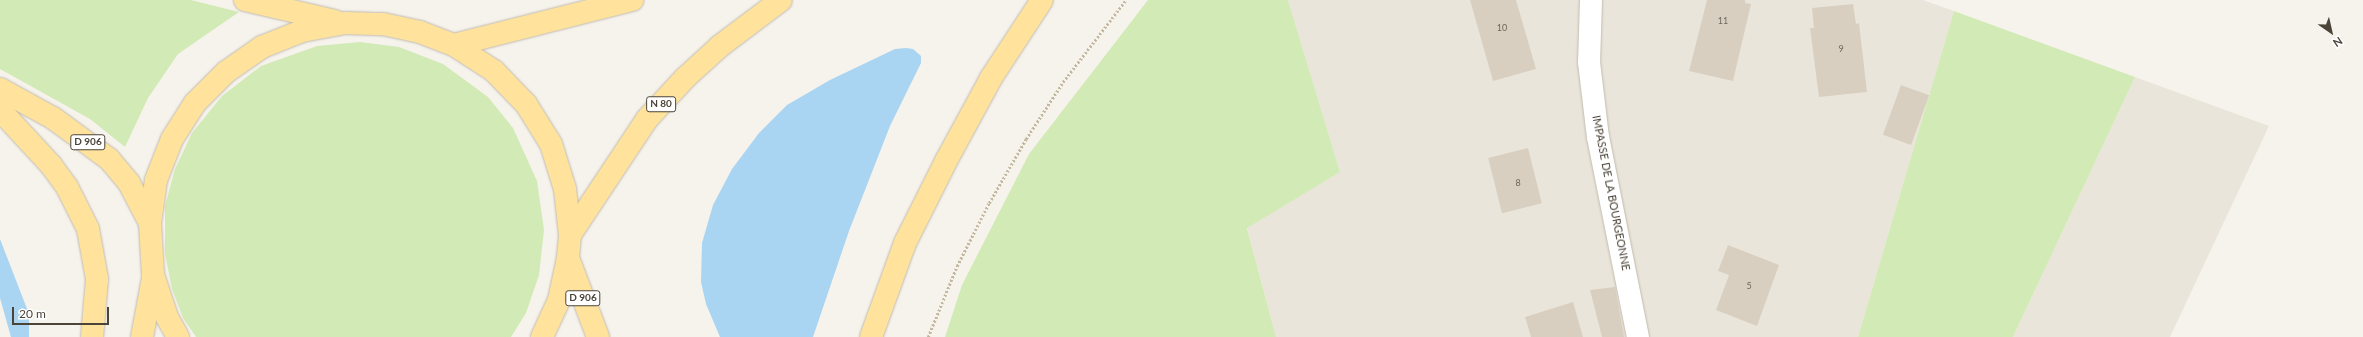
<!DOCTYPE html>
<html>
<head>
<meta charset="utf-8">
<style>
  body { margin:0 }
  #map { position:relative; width:2363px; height:337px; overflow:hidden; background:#f6f3ec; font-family:Lato,sans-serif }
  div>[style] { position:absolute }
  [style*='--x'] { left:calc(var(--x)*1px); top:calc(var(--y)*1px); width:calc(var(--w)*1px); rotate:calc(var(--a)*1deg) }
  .residential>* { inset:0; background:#eae5da }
  .green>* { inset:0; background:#d2eab5 }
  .water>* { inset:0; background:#a9d4f2 }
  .building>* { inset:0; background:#d8cfc1; transform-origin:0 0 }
  .path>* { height:2.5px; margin-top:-1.25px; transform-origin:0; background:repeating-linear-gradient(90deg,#c4b79f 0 2px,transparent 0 4px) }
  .roads { filter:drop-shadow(0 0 1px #c2bbae) drop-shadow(0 0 1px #c2bbae) }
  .street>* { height:22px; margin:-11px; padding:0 11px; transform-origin:11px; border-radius:11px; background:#fff }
  .primary>* { height:22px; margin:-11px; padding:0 11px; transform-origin:11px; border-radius:11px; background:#ffe39c }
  span { translate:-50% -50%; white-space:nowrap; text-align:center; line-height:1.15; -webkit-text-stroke:4px #fff; paint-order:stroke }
  .number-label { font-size:9px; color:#6e675b }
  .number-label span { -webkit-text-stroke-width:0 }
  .shield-label span { padding:1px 3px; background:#fff; border:1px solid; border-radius:3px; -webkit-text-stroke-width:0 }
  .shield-label { font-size:10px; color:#4b4439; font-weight:700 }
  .street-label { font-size:11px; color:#4b4439 }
  .north { position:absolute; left:2311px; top:12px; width:40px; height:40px; -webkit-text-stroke:3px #fff; paint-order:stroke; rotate:146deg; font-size:11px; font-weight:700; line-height:16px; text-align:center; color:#4b4439 }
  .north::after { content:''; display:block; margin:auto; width:14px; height:18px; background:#4b4439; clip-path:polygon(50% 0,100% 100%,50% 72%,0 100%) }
  .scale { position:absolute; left:12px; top:307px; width:97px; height:18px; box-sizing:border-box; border:2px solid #4b4439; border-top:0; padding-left:5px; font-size:12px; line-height:14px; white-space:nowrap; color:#4b4439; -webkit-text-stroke:3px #fff; paint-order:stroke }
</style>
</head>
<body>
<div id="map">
  <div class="residential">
    <div style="clip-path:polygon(1288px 0,1923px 0,1954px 11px,1858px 337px,1276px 337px,1247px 227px,1340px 172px)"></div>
    <div style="clip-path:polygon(2135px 77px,2269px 126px,2170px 337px,2013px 337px)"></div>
  </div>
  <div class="green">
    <div style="clip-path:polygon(0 0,191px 0,239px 12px,178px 54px,148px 98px,125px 147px,90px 119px,0 69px)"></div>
    <div style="clip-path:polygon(1148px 0,1288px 0,1340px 172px,1247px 228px,1276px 337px,945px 337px,962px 285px,1029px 154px)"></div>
    <div style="clip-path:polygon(1954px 11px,2135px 77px,2013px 337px,1858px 337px)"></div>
    <div style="clip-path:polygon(360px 42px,399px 47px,443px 64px,488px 97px,513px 128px,537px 181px,544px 230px,539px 275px,526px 313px,511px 337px,196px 337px,183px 318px,172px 289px,165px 254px,165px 206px,175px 169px,192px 133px,222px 96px,261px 66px,317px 46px)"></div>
  </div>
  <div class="water">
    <div style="clip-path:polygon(906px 48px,913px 49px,921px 56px,921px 63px,890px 126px,849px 231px,813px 337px,720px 337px,706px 304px,701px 282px,702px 243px,713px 205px,732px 169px,759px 133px,787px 105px,830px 80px,895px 49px)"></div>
    <div style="clip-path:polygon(0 239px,29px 314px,29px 337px,11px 337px,0 298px)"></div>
  </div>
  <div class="building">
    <div style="clip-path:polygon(1470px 0,1516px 0,1536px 69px,1493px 81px)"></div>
    <div style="clip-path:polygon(1707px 0,1745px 0,1745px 3px,1751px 4px,1733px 81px,1689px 71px)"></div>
    <div style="clip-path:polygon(1853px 4px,1856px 24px,1859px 23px,1867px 92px,1819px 97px,1810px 28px,1814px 28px,1812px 8px)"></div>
    <div style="left:1901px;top:85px;width:30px;height:53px;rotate:20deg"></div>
    <div style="left:1528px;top:148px;width:57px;height:41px;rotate:76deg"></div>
    <div style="clip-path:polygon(1728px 245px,1779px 265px,1757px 326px,1716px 310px,1729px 275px,1718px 271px)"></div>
    <div style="clip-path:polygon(1615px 287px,1624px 337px,1602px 337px,1590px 290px)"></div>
    <div style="clip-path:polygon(1573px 302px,1583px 337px,1531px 337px,1525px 317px)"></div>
  </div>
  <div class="path">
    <div style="--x:928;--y:337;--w:77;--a:-67.8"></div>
    <div style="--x:957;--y:266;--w:71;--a:-63.1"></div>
    <div style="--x:989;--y:203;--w:74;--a:-60"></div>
    <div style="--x:1026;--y:139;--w:68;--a:-57"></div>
    <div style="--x:1063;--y:82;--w:103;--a:-52.5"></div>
  </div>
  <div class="roads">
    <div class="street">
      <div style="--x:1591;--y:0;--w:62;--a:91.8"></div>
      <div style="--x:1589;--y:62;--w:76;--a:83.2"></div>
      <div style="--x:1598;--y:137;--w:204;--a:78.7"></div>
    </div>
    <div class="primary">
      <div style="--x:245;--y:0;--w:92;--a:13.1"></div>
      <div style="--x:454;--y:45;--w:184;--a:-14.2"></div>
      <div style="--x:0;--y:89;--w:60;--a:28.7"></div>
      <div style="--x:53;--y:118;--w:69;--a:36.2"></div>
      <div style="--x:109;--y:159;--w:31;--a:50"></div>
      <div style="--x:129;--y:183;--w:45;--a:62.3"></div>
      <div style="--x:0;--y:110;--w:75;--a:47.2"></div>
      <div style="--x:51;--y:165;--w:27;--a:54"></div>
      <div style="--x:67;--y:187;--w:47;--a:63.4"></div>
      <div style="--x:88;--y:229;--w:51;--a:79.8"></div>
      <div style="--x:97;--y:279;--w:58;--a:94.9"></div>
      <div style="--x:570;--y:235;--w:139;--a:-56.4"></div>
      <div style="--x:647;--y:119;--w:56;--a:-47.2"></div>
      <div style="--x:685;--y:78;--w:47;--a:-42.4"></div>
      <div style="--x:720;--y:46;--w:76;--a:-37"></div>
      <div style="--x:568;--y:258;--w:85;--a:69.2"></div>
      <div style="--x:142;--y:337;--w:60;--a:-79.4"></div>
      <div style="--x:178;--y:337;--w:23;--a:-119"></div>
      <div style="--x:167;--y:317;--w:44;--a:-108.4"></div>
      <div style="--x:153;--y:275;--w:52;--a:-93.3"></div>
      <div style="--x:150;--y:223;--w:43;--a:-82.1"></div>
      <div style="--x:156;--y:180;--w:44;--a:-68.7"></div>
      <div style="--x:172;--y:139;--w:43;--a:-57.4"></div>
      <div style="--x:195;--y:103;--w:44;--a:-45"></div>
      <div style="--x:226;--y:72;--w:44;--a:-34.8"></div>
      <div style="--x:262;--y:47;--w:43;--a:-21.8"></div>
      <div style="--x:302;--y:31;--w:44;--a:-10.5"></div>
      <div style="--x:345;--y:23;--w:38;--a:2"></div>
      <div style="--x:383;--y:24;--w:38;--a:12"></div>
      <div style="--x:420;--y:32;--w:36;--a:21"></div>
      <div style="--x:454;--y:45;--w:48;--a:33"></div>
      <div style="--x:494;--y:71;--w:46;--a:45.9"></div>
      <div style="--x:526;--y:104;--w:47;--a:58"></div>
      <div style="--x:551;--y:144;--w:47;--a:72.7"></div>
      <div style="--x:565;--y:189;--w:46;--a:83.8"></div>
      <div style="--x:570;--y:235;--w:23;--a:95"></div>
      <div style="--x:568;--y:258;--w:43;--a:102.1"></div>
      <div style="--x:559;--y:300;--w:41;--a:114.7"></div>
      <div style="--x:871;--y:337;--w:100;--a:-70.1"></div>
      <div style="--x:905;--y:243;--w:92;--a:-63.4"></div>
      <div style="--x:946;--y:161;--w:94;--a:-61.5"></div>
      <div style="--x:991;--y:78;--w:93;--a:-56.8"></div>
    </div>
  </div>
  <div class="number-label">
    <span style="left:1723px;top:21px">11</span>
    <span style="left:1502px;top:28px">10</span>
    <span style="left:1841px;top:49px">9</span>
    <span style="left:1518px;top:183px">8</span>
    <span style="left:1749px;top:286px">5</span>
  </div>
  <div class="shield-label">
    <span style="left:661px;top:104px">N 80</span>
    <span style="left:88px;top:142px">D 906</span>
    <span style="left:583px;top:298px">D 906</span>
  </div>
  <div class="street-label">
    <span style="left:1611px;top:193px;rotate:79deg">IMPASSE DE LA BOURGEONNE</span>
  </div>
  <div class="north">N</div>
  <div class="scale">20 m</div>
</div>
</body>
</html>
